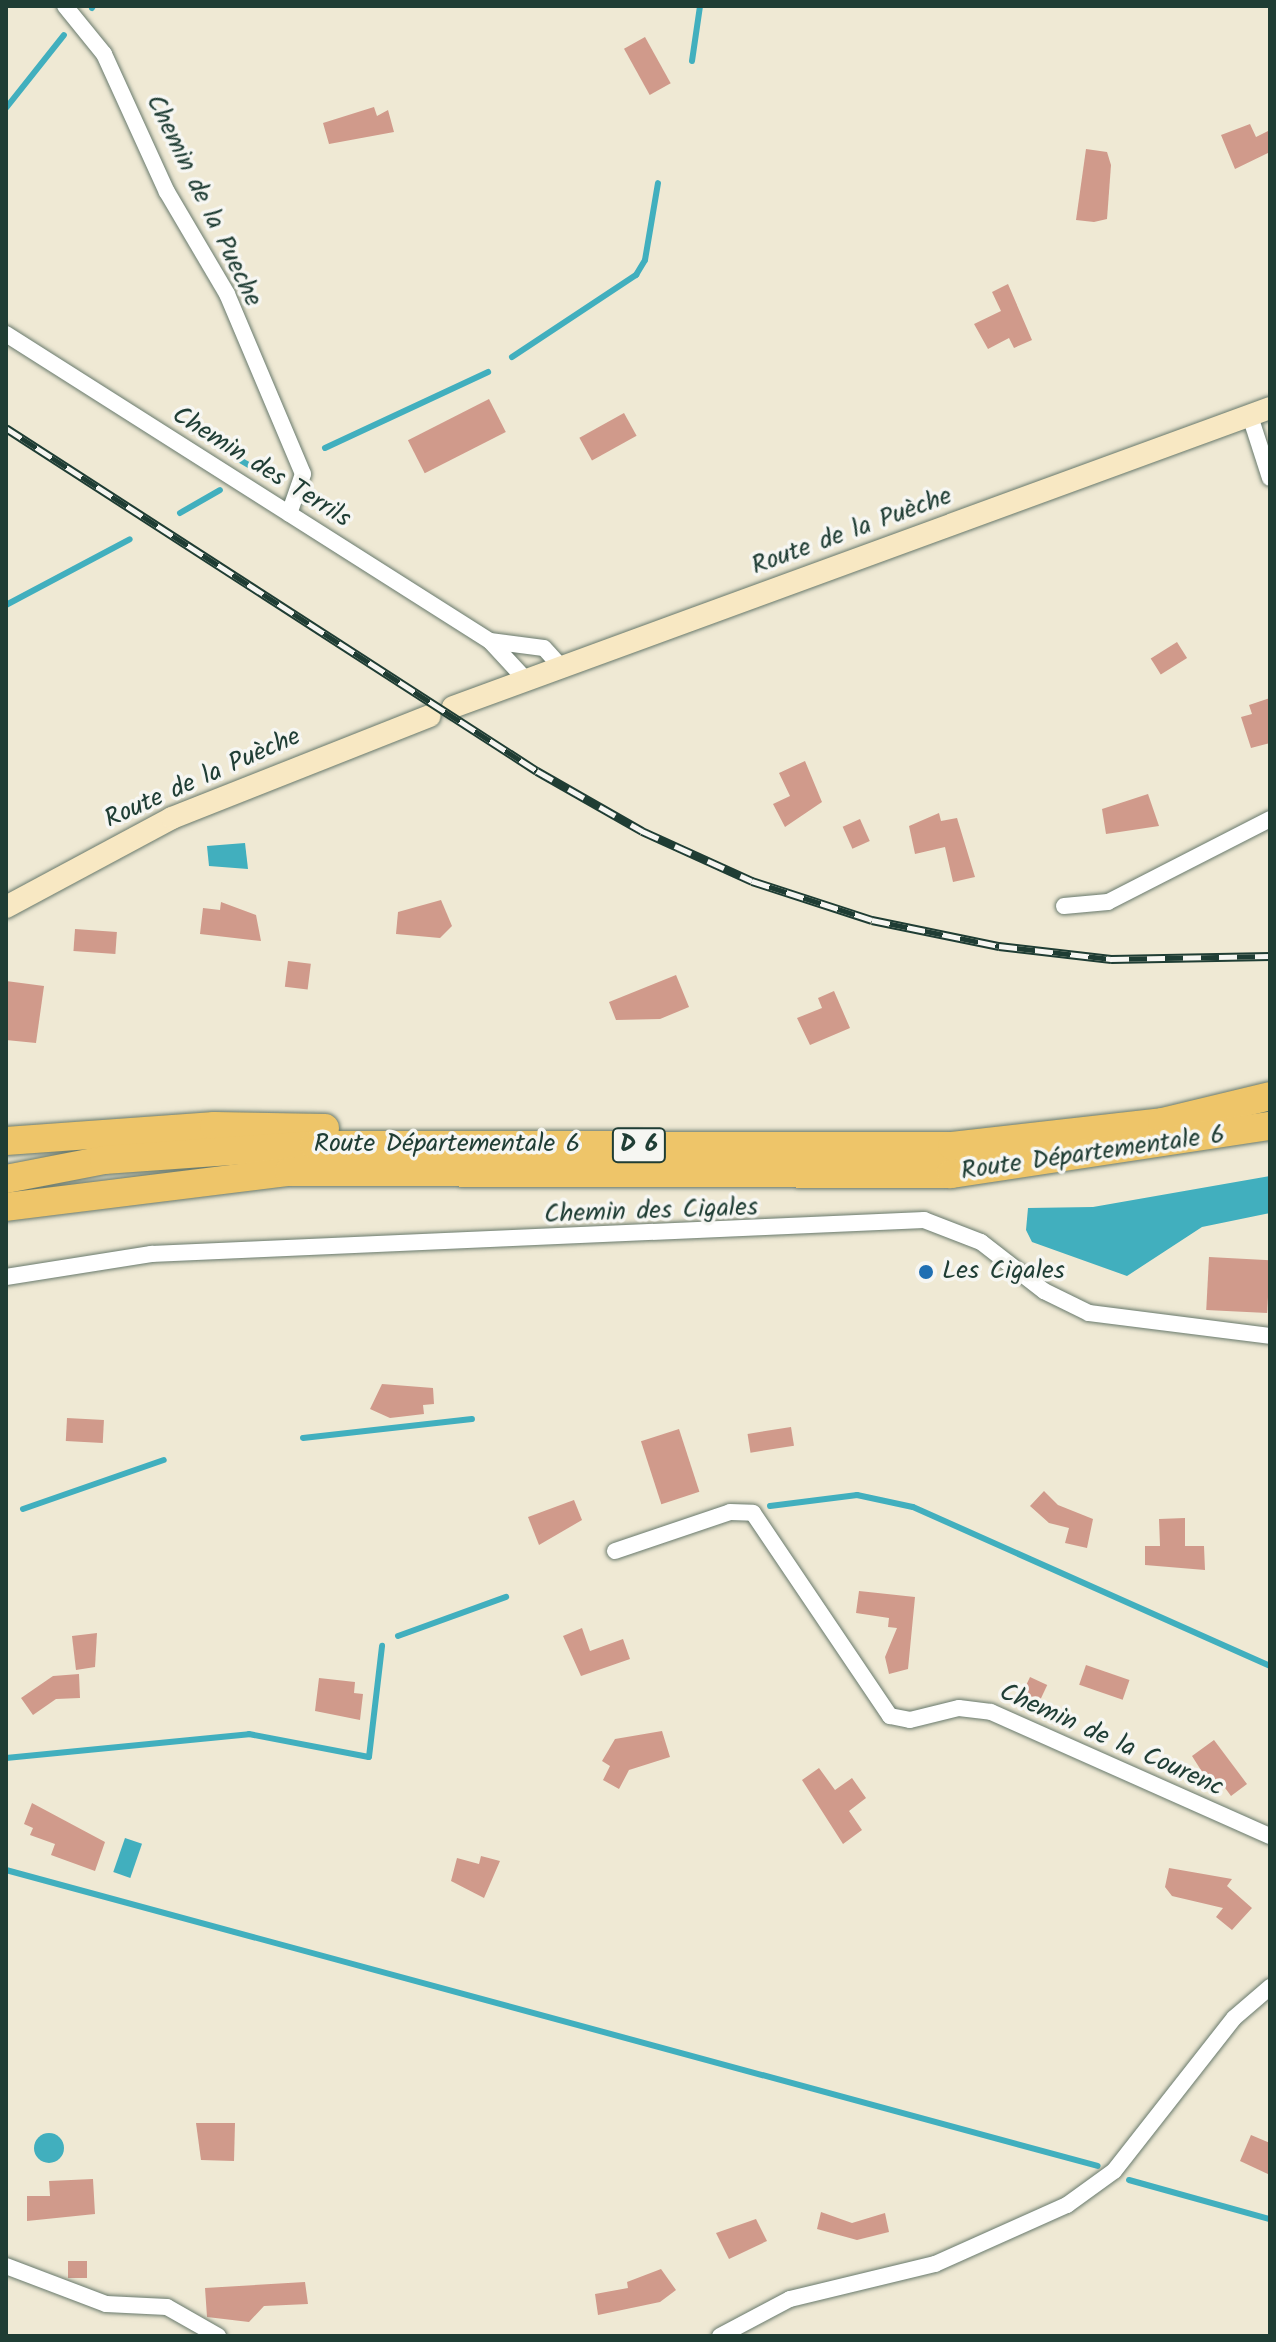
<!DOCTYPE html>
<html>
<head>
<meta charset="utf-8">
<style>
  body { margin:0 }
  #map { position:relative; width:1276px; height:2342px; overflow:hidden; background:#efe9d4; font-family:Kalam,sans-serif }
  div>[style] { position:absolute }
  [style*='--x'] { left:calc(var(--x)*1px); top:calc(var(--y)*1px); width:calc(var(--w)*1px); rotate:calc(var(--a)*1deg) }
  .water>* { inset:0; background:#41afbe; transform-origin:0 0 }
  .round { border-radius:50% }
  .stream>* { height:6px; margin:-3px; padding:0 3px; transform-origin:3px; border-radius:3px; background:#41afbe }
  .building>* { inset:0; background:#d09a8b; transform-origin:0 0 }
  .roads { filter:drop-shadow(0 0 2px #68796c) drop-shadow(0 0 2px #68796c) }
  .street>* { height:16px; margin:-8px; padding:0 8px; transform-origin:8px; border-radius:8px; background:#fff }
  .secondary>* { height:22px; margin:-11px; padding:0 11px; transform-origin:11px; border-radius:11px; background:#f8e8c3 }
  .highway>* { height:28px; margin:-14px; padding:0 14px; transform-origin:14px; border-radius:14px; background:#eec569 }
  .rail>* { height:9px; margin-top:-4.5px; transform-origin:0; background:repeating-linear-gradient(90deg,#f6f6f2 0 18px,#1f3d34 0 36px); box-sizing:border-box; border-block:2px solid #1f3d34 }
  .dots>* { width:22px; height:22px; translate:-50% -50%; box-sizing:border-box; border:4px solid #f6f6f2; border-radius:50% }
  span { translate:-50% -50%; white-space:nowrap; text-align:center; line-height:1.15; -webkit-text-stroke:7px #f6f6f2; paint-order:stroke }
  .shield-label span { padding:2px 6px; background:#f6f6f2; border:2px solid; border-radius:6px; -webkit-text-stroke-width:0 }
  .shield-label { font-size:24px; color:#1f3d34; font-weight:700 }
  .street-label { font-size:26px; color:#1f3d34 }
  .poi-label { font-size:26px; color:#1f3d34 }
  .left { translate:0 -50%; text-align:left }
  .frame { position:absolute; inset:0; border:8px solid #1f3d34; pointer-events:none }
</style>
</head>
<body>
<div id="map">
  <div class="water">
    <div style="clip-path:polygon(245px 843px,248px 869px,209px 866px,207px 846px)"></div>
    <div style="clip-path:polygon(1270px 1176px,1270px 1213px,1202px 1227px,1127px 1276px,1032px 1242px,1026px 1230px,1028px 1208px,1093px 1207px)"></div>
    <div style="left:125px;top:1838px;width:18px;height:36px;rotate:19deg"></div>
    <div class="round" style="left:34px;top:2133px;width:30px;height:30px"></div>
  </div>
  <div class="stream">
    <div style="--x:92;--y:8;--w:2;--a:-63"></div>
    <div style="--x:692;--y:61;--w:56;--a:-81.7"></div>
    <div style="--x:6;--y:108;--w:93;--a:-51.5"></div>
    <div style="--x:512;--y:357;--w:149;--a:-33.5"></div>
    <div style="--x:636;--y:275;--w:17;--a:-59"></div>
    <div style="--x:645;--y:260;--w:78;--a:-80.4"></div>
    <div style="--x:325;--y:448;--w:180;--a:-25"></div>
    <div style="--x:240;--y:460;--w:38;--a:30"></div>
    <div style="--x:180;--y:513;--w:46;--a:-29.9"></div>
    <div style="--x:6;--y:605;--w:140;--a:-28"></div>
    <div style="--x:303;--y:1438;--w:170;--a:-6.4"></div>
    <div style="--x:770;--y:1506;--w:88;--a:-7.2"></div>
    <div style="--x:857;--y:1495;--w:57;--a:12.1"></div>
    <div style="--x:913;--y:1507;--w:391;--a:24"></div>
    <div style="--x:23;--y:1509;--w:149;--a:-19.2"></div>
    <div style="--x:398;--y:1636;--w:115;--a:-19.9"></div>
    <div style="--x:6;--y:1758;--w:244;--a:-5.6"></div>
    <div style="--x:249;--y:1734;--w:122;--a:10.9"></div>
    <div style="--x:369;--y:1757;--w:112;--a:-83.3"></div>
    <div style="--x:6;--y:1870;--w:1131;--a:15.17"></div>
    <div style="--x:1129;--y:2180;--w:146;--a:15.5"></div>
  </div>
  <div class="building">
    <div style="left:645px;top:37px;width:53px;height:24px;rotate:61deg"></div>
    <div style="clip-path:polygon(374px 107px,377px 116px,388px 110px,394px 132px,329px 144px,323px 123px)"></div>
    <div style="clip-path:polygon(1250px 124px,1256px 137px,1270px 130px,1270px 152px,1235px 169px,1221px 135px)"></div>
    <div style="clip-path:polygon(1086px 149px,1107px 152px,1111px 165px,1107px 219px,1094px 222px,1076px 220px)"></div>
    <div style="clip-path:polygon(1008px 284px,1032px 340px,1014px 348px,1009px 338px,988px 349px,974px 324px,1001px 311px,992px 292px)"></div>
    <div style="left:489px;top:399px;width:37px;height:91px;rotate:63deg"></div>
    <div style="left:624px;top:413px;width:26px;height:51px;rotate:61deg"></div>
    <div style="left:1177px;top:642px;width:19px;height:31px;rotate:58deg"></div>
    <div style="clip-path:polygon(1270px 698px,1270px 743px,1251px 748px,1241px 717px,1252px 714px,1249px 705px)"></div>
    <div style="clip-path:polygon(805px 761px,822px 802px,785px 827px,773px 804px,790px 796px,779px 773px)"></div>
    <div style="clip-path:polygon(1148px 794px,1159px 826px,1106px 834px,1102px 809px)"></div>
    <div style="clip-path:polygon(939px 813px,941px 821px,957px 818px,975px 877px,953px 882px,945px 847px,915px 854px,909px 826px)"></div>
    <div style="left:860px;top:819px;width:24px;height:19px;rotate:66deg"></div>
    <div style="clip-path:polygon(441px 900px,452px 926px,440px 938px,396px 934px,398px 912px)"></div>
    <div style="clip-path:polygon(221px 902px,256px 915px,261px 941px,200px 934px,203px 908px,220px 910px)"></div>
    <div style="left:75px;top:929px;width:42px;height:22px;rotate:4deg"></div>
    <div style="left:288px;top:961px;width:23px;height:26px;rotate:7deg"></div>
    <div style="clip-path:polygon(676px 975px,689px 1007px,660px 1019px,616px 1020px,609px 1002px)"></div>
    <div style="clip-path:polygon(6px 981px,44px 986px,36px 1043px,6px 1040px)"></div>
    <div style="clip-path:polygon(834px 991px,850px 1028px,810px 1045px,797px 1018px,822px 1008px,818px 998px)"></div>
    <div style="left:1209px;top:1257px;width:61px;height:53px;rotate:3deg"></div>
    <div style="clip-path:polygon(382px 1384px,433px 1388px,434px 1404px,423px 1405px,424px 1414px,390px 1418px,370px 1409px)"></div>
    <div style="left:67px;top:1418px;width:37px;height:23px;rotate:3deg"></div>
    <div style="left:791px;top:1427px;width:19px;height:44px;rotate:81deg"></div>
    <div style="left:679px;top:1429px;width:66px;height:40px;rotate:72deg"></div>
    <div style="clip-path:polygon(1044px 1491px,1058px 1505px,1093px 1519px,1087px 1548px,1065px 1543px,1069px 1528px,1049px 1523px,1030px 1506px)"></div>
    <div style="clip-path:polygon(574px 1500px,582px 1520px,539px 1545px,528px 1517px)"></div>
    <div style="clip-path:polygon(1185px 1518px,1185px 1546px,1204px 1546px,1205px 1570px,1145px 1565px,1145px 1546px,1160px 1546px,1159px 1519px)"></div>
    <div style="clip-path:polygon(859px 1591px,915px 1597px,908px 1669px,889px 1674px,885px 1657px,897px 1628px,888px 1627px,889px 1618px,856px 1613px)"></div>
    <div style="clip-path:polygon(582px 1628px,590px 1651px,623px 1639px,630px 1659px,581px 1676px,563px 1636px)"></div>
    <div style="clip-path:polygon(97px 1633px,95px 1667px,76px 1670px,72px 1636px)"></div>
    <div style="left:1086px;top:1665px;width:46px;height:21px;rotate:19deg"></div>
    <div style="clip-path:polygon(79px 1674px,80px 1698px,56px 1699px,33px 1715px,21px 1698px,53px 1676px)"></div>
    <div style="left:1030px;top:1677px;width:19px;height:24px;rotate:25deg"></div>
    <div style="clip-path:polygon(319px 1678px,355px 1682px,354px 1693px,363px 1694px,360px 1720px,315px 1711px)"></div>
    <div style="clip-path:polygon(662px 1731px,670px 1757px,629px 1770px,619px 1789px,603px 1780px,610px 1766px,602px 1761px,615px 1739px)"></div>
    <div style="clip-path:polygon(1214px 1740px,1247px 1784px,1231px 1796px,1220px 1781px,1211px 1786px,1192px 1756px)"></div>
    <div style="clip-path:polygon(819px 1768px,835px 1790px,852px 1778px,866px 1798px,849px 1811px,862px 1830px,843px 1844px,802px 1780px)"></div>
    <div style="clip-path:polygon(32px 1803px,105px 1842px,95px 1871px,51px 1855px,55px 1844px,30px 1835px,33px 1828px,24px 1824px)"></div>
    <div style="clip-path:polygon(481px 1856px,500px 1861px,484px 1898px,451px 1881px,457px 1858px,479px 1864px)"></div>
    <div style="clip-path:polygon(1169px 1868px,1232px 1879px,1227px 1886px,1252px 1908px,1232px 1930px,1216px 1917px,1223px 1908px,1172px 1896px,1165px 1887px)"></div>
    <div style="clip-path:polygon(196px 2123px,235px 2123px,234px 2161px,201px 2160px)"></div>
    <div style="clip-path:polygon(1251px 2135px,1270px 2143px,1270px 2175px,1240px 2161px)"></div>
    <div style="clip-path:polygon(93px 2179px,95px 2214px,27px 2221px,27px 2196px,50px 2196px,49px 2181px)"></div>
    <div style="clip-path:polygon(821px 2212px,852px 2223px,885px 2213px,889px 2232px,857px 2240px,817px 2229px)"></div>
    <div style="clip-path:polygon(756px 2219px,767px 2241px,729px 2259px,716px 2233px)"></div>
    <div style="left:68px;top:2261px;width:19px;height:17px"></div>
    <div style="clip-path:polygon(661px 2269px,676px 2290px,660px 2302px,598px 2315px,595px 2294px,628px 2288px,627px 2282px)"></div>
    <div style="clip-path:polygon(305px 2282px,308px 2304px,264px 2306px,249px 2322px,207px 2317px,205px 2288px)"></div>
  </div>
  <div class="roads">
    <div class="street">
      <div style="--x:65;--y:6;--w:62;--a:50.9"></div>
      <div style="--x:104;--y:54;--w:152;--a:65.5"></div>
      <div style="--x:167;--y:192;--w:118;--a:59.5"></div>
      <div style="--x:227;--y:294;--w:195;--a:67.1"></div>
      <div style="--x:303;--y:474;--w:42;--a:109.3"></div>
      <div style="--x:6;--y:334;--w:573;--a:32.39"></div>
      <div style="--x:1250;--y:416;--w:65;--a:72.1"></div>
      <div style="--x:527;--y:681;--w:54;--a:-132.8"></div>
      <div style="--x:490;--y:641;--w:54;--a:7.4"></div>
      <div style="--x:544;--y:648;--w:28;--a:48"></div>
      <div style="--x:1064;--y:906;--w:44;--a:-5.2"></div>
      <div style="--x:1108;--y:902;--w:182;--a:-27.1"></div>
      <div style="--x:6;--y:1277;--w:147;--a:-9"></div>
      <div style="--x:151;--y:1254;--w:774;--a:-2.52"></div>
      <div style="--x:924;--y:1220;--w:61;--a:21.1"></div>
      <div style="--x:981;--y:1242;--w:80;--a:37.9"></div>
      <div style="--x:1044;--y:1291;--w:50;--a:26.1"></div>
      <div style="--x:1089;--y:1313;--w:182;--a:7.2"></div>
      <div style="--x:615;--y:1551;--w:121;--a:-18.7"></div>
      <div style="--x:730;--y:1512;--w:23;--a:2"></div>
      <div style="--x:753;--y:1513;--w:245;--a:56"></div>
      <div style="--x:890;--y:1716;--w:20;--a:11"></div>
      <div style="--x:910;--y:1720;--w:50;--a:-13.8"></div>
      <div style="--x:959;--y:1708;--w:32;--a:7"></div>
      <div style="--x:991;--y:1712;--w:305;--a:24"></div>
      <div style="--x:6;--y:2266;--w:107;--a:20.8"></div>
      <div style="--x:106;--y:2304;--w:61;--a:2.8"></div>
      <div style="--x:167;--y:2307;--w:59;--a:29.6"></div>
      <div style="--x:720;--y:2336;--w:79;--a:-27.9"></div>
      <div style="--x:790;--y:2299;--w:149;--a:-13.6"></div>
      <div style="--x:935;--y:2264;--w:145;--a:-24.1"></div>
      <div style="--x:1067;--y:2205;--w:58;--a:-35.9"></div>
      <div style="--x:1114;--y:2171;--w:194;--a:-51.9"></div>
      <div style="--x:1234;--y:2018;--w:48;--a:-40.7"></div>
    </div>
    <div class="secondary">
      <div style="--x:453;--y:707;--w:870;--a:-20.1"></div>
      <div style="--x:6;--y:907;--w:188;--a:-28.2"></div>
      <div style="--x:172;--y:818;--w:277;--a:-21.6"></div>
    </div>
    <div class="highway">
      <div style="--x:6;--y:1141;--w:209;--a:-4.1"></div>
      <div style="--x:214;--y:1126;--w:111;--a:1"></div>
      <div style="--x:6;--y:1179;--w:100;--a:-11"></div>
      <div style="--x:104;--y:1160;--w:211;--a:-4.1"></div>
      <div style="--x:314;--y:1145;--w:638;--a:0.09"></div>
      <div style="--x:952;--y:1146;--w:211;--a:-6.5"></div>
      <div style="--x:1162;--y:1122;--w:111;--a:-13.5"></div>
      <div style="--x:6;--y:1207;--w:285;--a:-7.1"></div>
      <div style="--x:289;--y:1172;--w:662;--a:0.17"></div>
      <div style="--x:951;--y:1174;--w:323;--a:-8.6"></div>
    </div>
  </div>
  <div class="rail">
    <div style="--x:6;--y:428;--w:632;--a:32.86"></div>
    <div style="--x:537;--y:771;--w:121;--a:29.7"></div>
    <div style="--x:642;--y:831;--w:121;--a:24.4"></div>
    <div style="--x:752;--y:881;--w:126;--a:18"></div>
    <div style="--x:872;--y:920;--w:130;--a:11.6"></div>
    <div style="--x:999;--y:946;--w:113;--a:6.6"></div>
    <div style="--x:1111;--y:959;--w:159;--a:-1.1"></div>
  </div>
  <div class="dots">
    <div style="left:926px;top:1272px;background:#1f6fb2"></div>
  </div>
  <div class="shield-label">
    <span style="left:639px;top:1145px">D 6</span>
  </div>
  <div class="street-label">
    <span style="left:203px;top:201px;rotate:64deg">Chemin de la Pueche</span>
    <span style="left:261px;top:468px;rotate:32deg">Chemin des Terrils</span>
    <span style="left:852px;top:532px;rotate:-20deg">Route de la Puèche</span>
    <span style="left:203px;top:779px;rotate:-24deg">Route de la Puèche</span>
    <span style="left:447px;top:1145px">Route Départementale 6</span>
    <span style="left:1093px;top:1154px;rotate:-8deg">Route Départementale 6</span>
    <span style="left:651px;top:1212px;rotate:-2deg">Chemin des Cigales</span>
    <span style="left:1111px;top:1741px;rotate:24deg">Chemin de la Courenc</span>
  </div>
  <div class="poi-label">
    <span class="left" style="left:942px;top:1272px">Les Cigales</span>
  </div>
  <div class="frame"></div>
</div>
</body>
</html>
